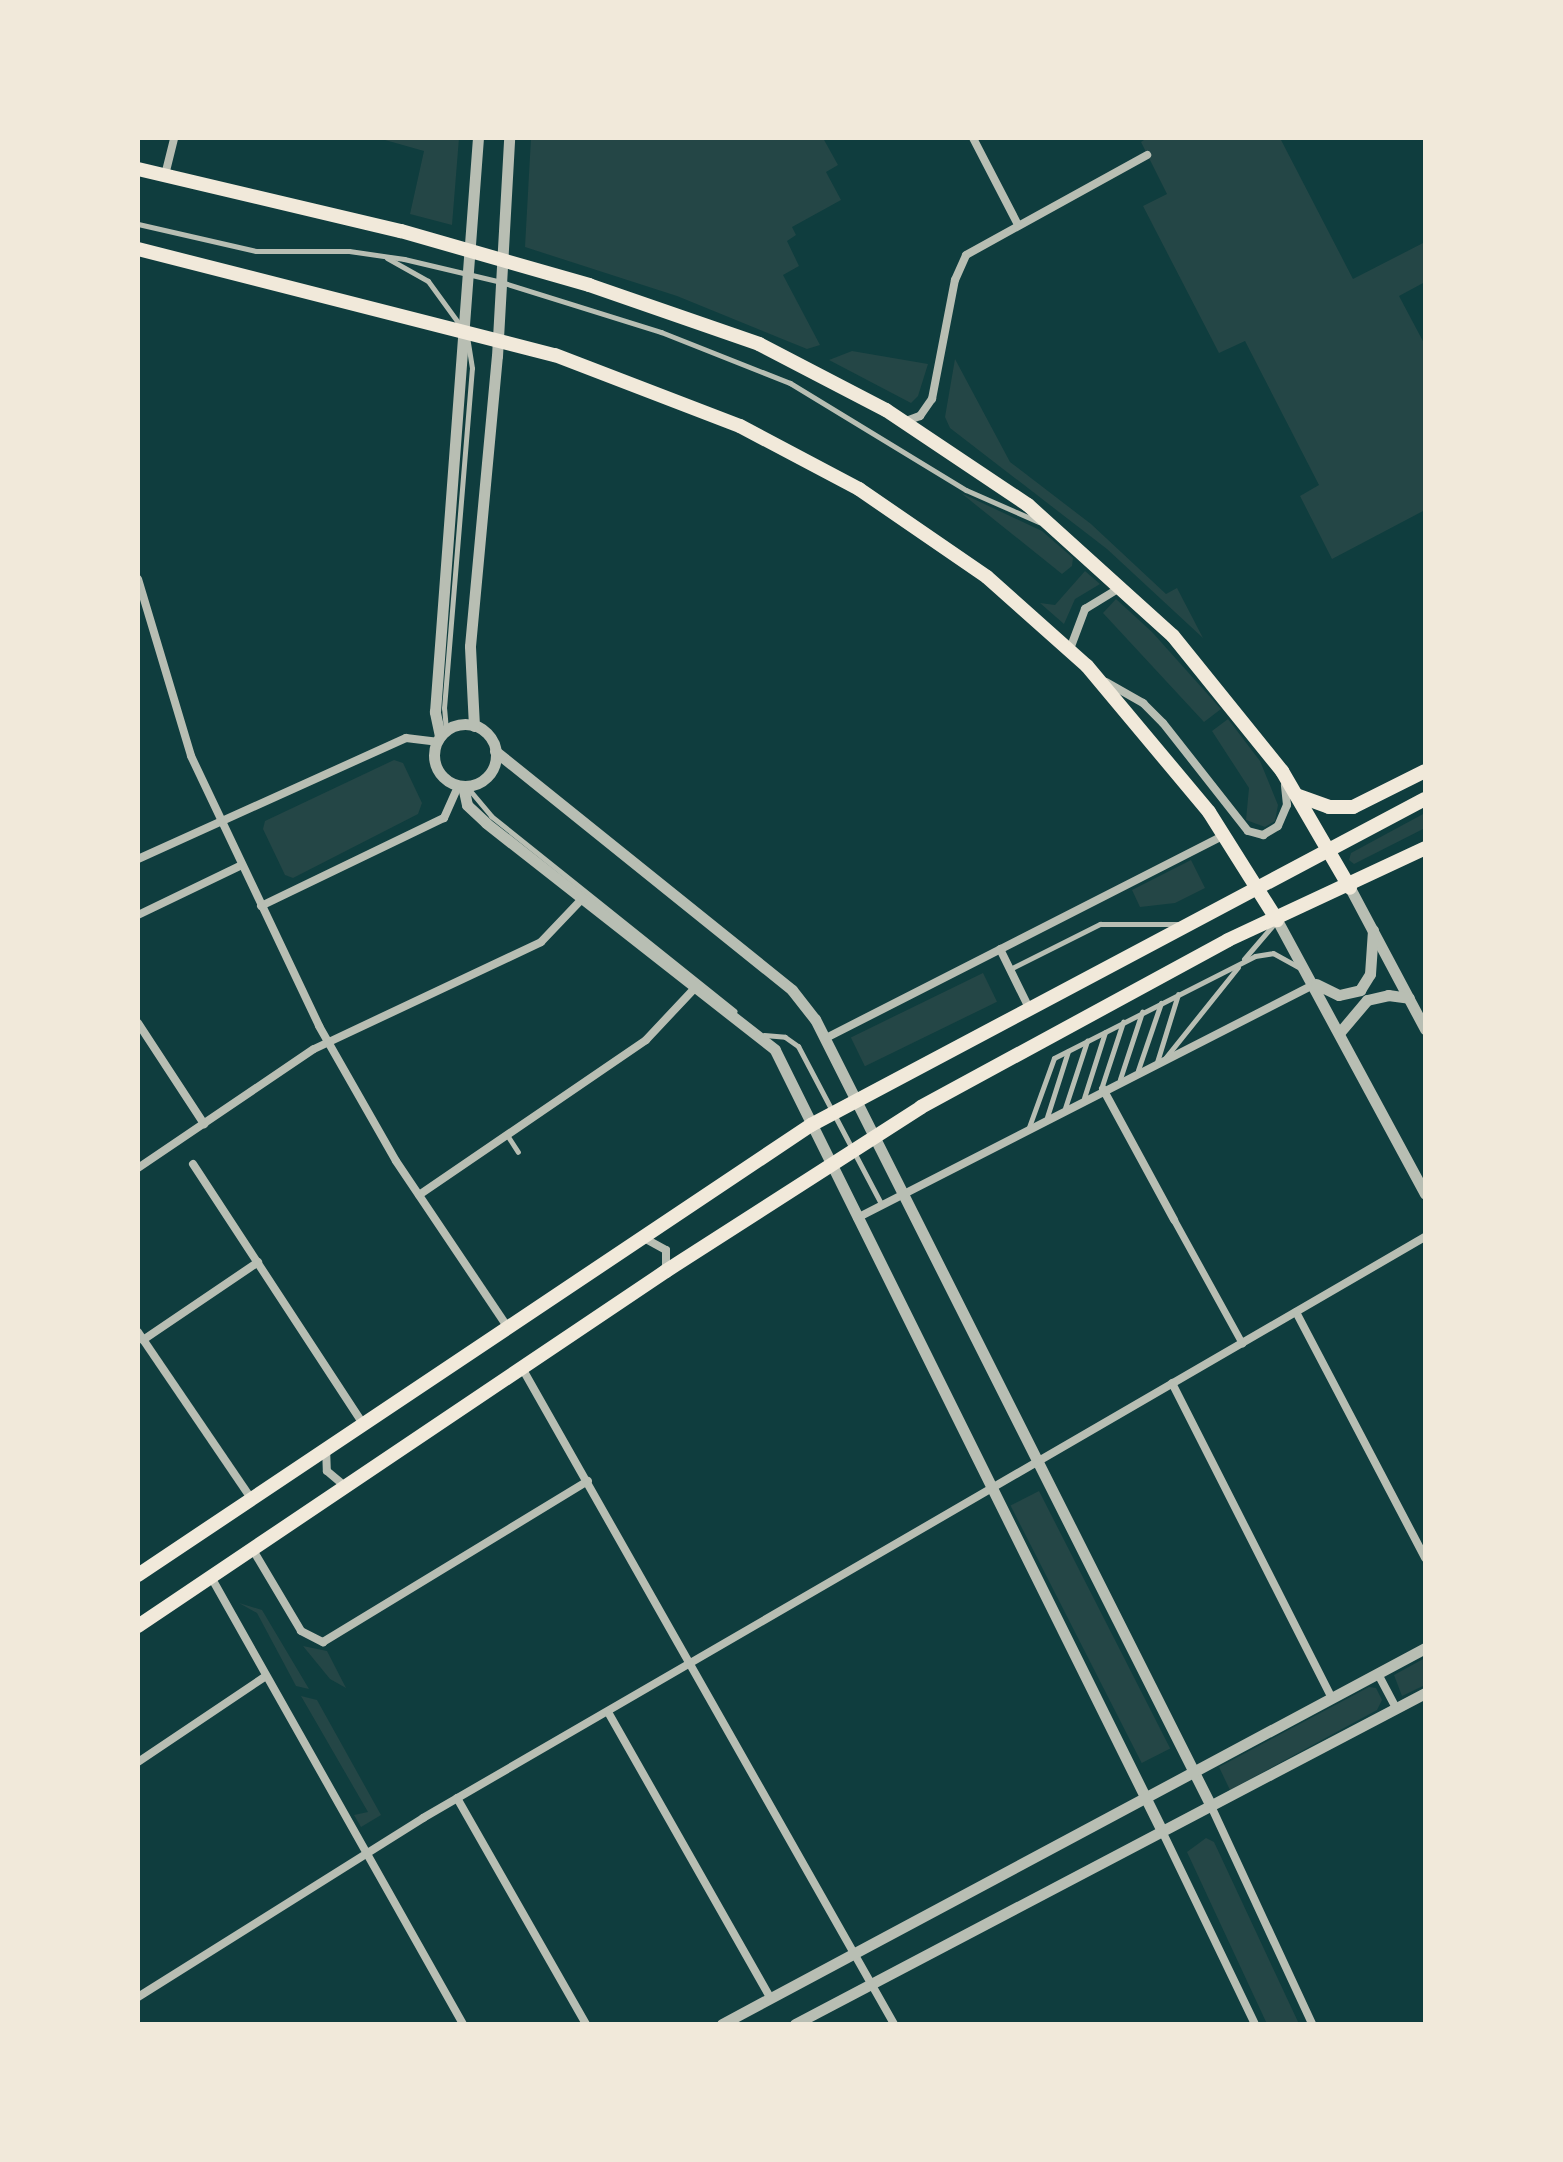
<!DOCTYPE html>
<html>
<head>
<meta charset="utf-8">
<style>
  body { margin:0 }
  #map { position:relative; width:1563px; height:2162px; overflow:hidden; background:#0f3d3e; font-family:Karla,sans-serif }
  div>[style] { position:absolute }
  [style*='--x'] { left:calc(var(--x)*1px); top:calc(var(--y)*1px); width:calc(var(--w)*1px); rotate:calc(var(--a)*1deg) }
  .green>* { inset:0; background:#244646; transform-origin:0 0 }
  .service>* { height:5px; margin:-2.5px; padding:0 2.5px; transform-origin:2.5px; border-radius:2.5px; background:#b8beb3 }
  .pedestrian>* { height:7px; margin:-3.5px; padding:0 3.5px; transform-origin:3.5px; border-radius:3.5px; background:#b8beb3 }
  .minor>* { height:8px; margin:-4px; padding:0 4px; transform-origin:4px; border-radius:4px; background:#b8beb3 }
  .tertiary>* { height:11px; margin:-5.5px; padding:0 5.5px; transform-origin:5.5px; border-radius:5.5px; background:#b8beb3 }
  .tertiary>.ring { margin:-5.5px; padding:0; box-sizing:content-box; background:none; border:11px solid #b8beb3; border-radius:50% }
  .primary>* { height:14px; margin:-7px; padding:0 7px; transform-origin:7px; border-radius:7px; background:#f1e9da }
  span { translate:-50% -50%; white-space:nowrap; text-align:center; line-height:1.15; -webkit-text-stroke:7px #f1e9da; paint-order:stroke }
  .frame { position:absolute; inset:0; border:140px solid #f1e9da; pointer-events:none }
</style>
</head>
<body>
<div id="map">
  <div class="green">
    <div style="clip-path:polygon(378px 138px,459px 138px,452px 225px,410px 214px,424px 151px)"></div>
    <div style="clip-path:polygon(531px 138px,823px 138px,838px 165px,826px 172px,841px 200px,792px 227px,796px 235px,787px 241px,799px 266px,783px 275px,820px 345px,807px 349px,677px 296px,525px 247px)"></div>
    <div style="clip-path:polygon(1147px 138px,1280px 138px,1353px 279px,1425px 242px,1425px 282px,1399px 296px,1425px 345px,1425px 510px,1332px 559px,1300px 496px,1319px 485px,1245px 341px,1219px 353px,1143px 206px,1167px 194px,1141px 142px)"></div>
    <div style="clip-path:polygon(852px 351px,928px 364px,918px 396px,911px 403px,829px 360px)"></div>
    <div style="clip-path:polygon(955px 359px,1010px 462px,1091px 524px,1166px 594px,1177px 588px,1203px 638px,1107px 549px,950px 428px,945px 417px)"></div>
    <div style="clip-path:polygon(961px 493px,1042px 531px,1073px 558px,1072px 566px,1062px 574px)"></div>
    <div style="clip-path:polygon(1085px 571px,1100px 584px,1075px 599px,1064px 624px,1040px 603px,1055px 605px)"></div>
    <div style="clip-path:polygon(1116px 599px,1152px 632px,1221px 709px,1204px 722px,1103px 613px)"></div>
    <div style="clip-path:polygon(1228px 719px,1260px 761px,1278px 805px,1275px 821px,1265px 827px,1246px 820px,1249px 788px,1212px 731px)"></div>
    <div style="clip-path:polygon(394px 760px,403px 763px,422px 803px,418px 814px,293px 878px,285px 875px,263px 829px,265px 821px)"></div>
    <div style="clip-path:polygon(1425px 813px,1425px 828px,1354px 864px,1349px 860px,1351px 853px)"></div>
    <div style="clip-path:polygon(1191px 860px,1205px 888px,1175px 903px,1140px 907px,1132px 890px)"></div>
    <div style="left:983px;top:973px;width:32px;height:147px;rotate:64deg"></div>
    <div style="left:1039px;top:1491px;width:289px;height:32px;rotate:63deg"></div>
    <div style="clip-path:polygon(239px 1603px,262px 1610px,309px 1689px,296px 1686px,257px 1613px)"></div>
    <div style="clip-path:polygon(303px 1646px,327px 1651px,346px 1688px,330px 1679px)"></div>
    <div style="clip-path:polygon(1425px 1658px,1425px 1685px,1402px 1696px,1394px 1675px)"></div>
    <div style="clip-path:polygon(1369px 1687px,1376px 1688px,1382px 1700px,1377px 1710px,1230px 1790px,1219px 1767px)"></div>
    <div style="clip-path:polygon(301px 1696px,317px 1700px,381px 1815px,361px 1827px,354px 1815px,368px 1812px)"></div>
    <div style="clip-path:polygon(1206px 1838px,1214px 1842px,1299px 2024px,1267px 2024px,1187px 1852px)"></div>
  </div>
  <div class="service">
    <div style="--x:138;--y:224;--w:121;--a:12.9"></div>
    <div style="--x:256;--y:251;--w:93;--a:0"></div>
    <div style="--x:349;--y:251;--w:56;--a:8.3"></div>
    <div style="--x:404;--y:259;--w:100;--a:13.3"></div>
    <div style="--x:501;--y:282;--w:168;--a:17.4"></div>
    <div style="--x:661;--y:332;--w:139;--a:21.6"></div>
    <div style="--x:790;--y:383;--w:206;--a:31.3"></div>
    <div style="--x:966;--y:490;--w:80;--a:23.7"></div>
    <div style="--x:387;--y:258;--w:47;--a:29.3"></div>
    <div style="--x:428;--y:281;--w:54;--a:54"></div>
    <div style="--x:446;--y:730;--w:22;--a:-95"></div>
    <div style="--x:444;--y:708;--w:341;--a:-85.3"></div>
    <div style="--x:472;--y:368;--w:31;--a:-99"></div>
    <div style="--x:467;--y:787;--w:38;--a:50"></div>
    <div style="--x:491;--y:816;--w:312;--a:38.7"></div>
    <div style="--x:1244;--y:959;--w:46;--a:-49.4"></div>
    <div style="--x:1010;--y:969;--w:101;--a:-26.6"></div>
    <div style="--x:1100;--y:924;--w:83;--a:0"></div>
    <div style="--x:764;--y:1035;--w:21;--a:5"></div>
    <div style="--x:785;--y:1037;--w:16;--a:35"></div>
    <div style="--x:798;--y:1046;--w:180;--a:62.2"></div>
    <div style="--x:1166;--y:1057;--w:115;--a:-51.3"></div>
    <div style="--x:1157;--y:1062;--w:71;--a:-72.8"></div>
    <div style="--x:1138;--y:1070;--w:71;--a:-71.1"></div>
    <div style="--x:1120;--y:1079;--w:71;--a:-71.8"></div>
    <div style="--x:1101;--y:1089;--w:71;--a:-71.8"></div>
    <div style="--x:1084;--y:1098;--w:69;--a:-72.3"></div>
    <div style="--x:1065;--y:1108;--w:71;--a:-71.8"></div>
    <div style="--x:1047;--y:1117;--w:69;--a:-72.3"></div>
    <div style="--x:1029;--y:1127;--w:73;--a:-70.1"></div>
    <div style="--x:1054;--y:1058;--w:225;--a:-26.9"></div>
    <div style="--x:1255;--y:956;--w:18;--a:-9"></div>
    <div style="--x:1273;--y:953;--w:29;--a:29"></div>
    <div style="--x:507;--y:1135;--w:20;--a:57"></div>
  </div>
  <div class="pedestrian">
    <div style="--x:1174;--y:1220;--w:141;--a:61.1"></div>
  </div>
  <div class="minor">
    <div style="--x:973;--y:138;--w:96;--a:62.6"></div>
    <div style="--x:165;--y:175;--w:38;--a:-76"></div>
    <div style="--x:906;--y:421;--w:15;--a:-20"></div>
    <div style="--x:920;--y:416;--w:21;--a:-55"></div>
    <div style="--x:932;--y:399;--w:121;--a:-79.1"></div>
    <div style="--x:955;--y:280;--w:27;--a:-66"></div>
    <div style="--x:966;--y:255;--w:207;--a:-28.9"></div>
    <div style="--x:138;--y:579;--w:185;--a:73.3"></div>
    <div style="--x:191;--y:756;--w:299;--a:64.6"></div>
    <div style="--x:319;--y:1026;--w:155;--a:60.3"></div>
    <div style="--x:396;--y:1161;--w:199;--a:56.1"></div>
    <div style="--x:1070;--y:649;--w:43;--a:-69.4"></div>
    <div style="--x:1085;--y:609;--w:42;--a:-31.4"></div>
    <div style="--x:1106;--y:682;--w:43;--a:29.6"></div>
    <div style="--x:1143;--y:703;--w:28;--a:45"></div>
    <div style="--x:1163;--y:723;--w:137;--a:51.8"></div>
    <div style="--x:1248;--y:831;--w:16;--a:15"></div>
    <div style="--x:1263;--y:835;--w:17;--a:-31"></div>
    <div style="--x:1278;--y:826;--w:23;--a:-67"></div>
    <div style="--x:1287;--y:805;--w:20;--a:-96"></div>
    <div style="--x:138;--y:859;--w:294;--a:-24.3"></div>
    <div style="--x:406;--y:738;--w:31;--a:7"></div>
    <div style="--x:261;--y:906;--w:203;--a:-25.7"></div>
    <div style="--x:444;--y:818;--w:36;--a:-66"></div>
    <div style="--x:138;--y:915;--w:115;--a:-25.7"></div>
    <div style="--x:1000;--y:949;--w:66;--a:63.8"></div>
    <div style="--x:138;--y:1023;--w:121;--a:56.8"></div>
    <div style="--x:828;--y:1037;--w:445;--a:-27"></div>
    <div style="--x:1103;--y:1089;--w:149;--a:61.5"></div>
    <div style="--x:193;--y:1164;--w:308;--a:56.8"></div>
    <div style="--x:138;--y:1168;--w:212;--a:-34.1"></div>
    <div style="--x:314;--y:1049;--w:251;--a:-25.2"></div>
    <div style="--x:541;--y:942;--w:58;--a:-46.4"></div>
    <div style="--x:419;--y:1195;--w:275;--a:-34.3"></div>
    <div style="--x:646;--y:1040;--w:69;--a:-46.8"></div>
    <div style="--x:857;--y:1218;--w:514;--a:-27.06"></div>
    <div style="--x:644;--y:1238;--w:25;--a:29"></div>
    <div style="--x:666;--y:1250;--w:21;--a:90"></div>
    <div style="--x:1296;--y:1312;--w:278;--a:62.3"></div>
    <div style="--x:138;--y:1332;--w:201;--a:55.8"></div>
    <div style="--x:143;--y:1340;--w:139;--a:-34.1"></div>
    <div style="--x:522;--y:1368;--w:754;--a:60.44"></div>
    <div style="--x:1172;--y:1383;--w:353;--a:63.1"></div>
    <div style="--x:326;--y:1447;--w:24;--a:88"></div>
    <div style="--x:327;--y:1471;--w:25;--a:40"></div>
    <div style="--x:253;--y:1550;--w:94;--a:59.3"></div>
    <div style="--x:301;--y:1631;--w:25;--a:27"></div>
    <div style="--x:323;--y:1642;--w:310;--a:-31.3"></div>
    <div style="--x:211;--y:1577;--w:513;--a:60.59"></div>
    <div style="--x:1378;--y:1674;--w:38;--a:62"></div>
    <div style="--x:608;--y:1712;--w:330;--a:60.4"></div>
    <div style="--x:138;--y:1762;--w:154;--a:-33.9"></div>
    <div style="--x:457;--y:1798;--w:260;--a:60.3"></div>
    <div style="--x:1211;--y:1806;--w:240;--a:65.1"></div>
    <div style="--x:1162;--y:1831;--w:214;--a:64.3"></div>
    <div style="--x:138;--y:1997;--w:337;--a:-32.1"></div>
    <div style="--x:423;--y:1818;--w:1158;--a:-30.11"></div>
  </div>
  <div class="tertiary">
    <div class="ring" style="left:434px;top:724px;width:51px;height:51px"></div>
    <div style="--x:474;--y:726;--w:80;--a:-92.9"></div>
    <div style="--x:470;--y:646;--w:291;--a:-84.7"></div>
    <div style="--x:497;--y:356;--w:218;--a:-86.8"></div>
    <div style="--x:440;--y:736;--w:25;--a:-102"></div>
    <div style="--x:435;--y:712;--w:576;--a:-85.72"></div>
    <div style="--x:495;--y:751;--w:381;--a:38.8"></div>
    <div style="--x:792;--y:990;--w:37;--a:52"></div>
    <div style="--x:815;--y:1019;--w:881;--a:63.29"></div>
    <div style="--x:463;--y:786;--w:19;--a:78"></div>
    <div style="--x:467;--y:805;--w:26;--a:43"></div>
    <div style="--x:486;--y:823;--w:367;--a:38.1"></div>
    <div style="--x:775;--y:1050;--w:872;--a:63.64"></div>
    <div style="--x:1350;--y:888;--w:160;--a:62"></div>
    <div style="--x:1277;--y:920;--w:311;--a:61.6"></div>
    <div style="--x:1316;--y:984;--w:25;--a:26"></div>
    <div style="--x:1339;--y:995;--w:22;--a:-13"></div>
    <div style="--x:1360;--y:990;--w:19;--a:-58"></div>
    <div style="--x:1370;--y:974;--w:44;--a:-86.1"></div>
    <div style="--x:1340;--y:1032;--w:42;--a:-49.8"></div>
    <div style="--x:1367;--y:1000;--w:22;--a:-13"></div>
    <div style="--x:1388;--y:995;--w:21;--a:8"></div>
    <div style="--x:722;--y:2024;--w:797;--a:-28.14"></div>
    <div style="--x:795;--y:2024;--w:712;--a:-27.72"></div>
  </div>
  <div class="primary">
    <div style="--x:138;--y:169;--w:270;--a:13.3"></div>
    <div style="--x:401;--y:231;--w:196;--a:16"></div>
    <div style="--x:589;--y:285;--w:180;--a:19.1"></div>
    <div style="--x:759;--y:344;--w:143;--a:27.5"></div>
    <div style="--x:886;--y:410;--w:171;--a:33.8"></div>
    <div style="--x:1028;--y:505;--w:195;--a:42.1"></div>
    <div style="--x:1173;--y:636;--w:174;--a:51.1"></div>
    <div style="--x:1282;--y:771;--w:135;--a:59.8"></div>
    <div style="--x:138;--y:249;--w:430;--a:14.3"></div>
    <div style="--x:555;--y:355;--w:198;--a:21"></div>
    <div style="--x:740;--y:426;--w:135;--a:27.9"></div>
    <div style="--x:859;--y:489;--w:155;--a:34.5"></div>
    <div style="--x:987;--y:577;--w:134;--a:41.7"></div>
    <div style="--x:1087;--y:666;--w:190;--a:50.1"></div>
    <div style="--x:1209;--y:812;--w:128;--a:57.8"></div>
    <div style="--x:1299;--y:796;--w:32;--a:20"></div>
    <div style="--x:1329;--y:807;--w:24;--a:0"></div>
    <div style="--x:1353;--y:807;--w:80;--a:-26.6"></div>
    <div style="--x:138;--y:1575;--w:810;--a:-33.77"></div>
    <div style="--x:811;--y:1125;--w:695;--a:-27.97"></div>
    <div style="--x:138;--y:1626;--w:636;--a:-33.91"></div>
    <div style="--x:666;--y:1271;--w:303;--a:-32.7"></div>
    <div style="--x:921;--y:1107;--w:349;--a:-28.5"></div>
    <div style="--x:1228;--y:940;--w:217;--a:-25"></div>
  </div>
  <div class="frame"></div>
</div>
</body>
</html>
